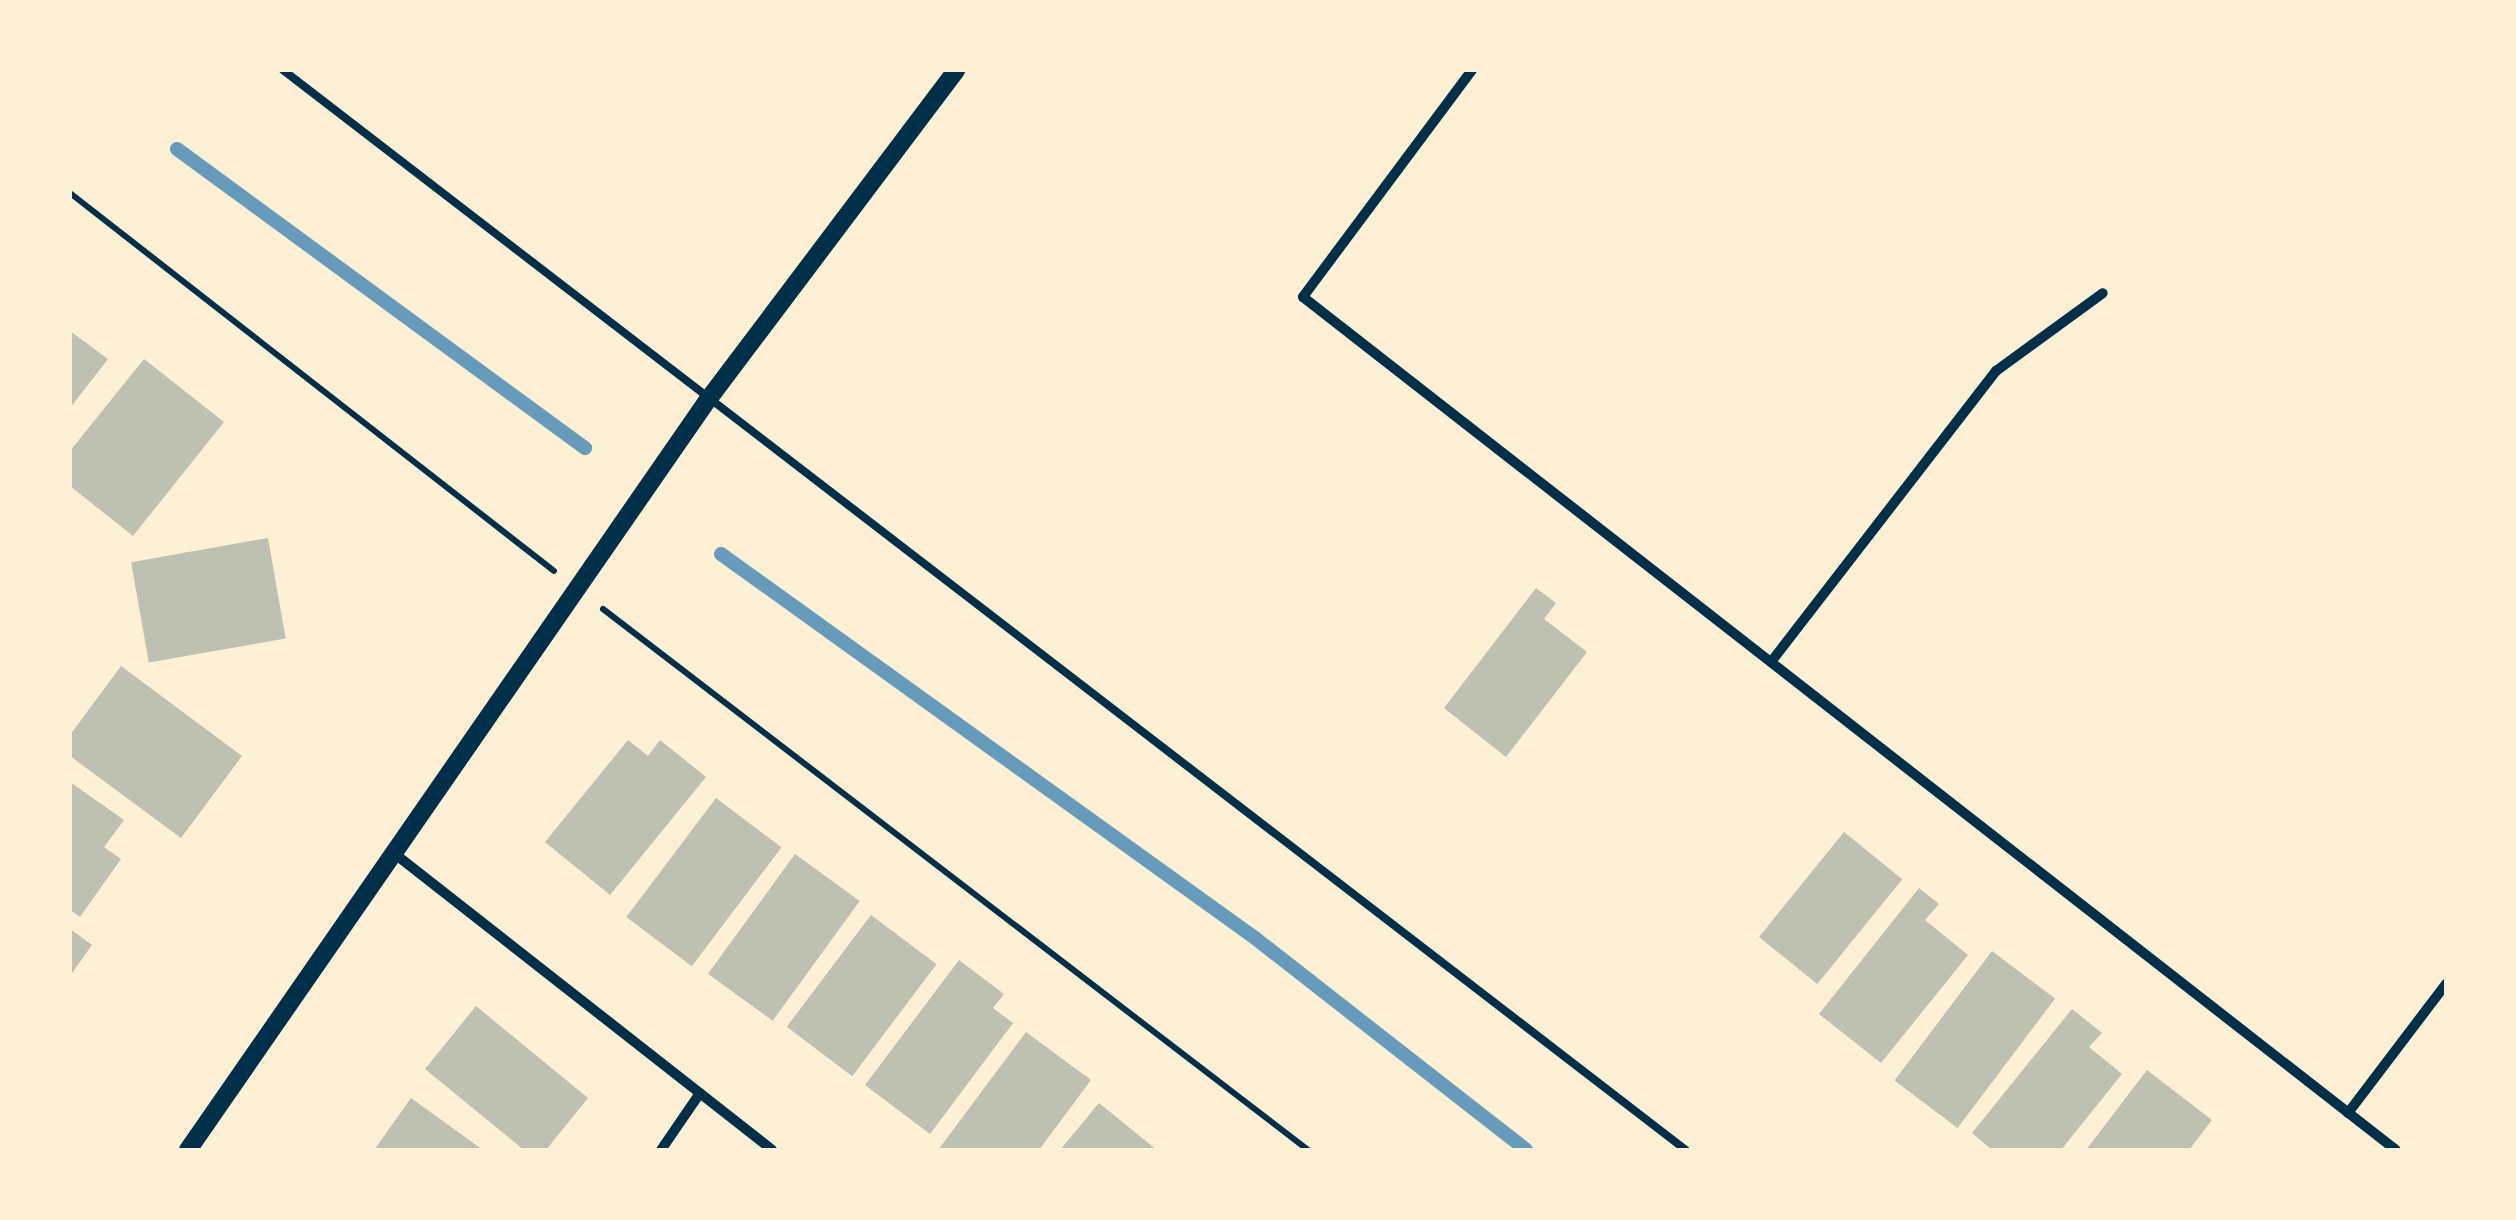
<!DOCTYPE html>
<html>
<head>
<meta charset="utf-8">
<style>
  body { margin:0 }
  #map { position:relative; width:2516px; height:1220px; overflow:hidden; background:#fdf0d5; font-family:Roboto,sans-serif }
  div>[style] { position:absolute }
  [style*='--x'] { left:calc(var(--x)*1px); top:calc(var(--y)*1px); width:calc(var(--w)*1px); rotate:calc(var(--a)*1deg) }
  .stream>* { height:14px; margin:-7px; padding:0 7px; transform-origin:7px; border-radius:7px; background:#669bbc }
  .building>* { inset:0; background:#bec0b2; transform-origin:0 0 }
  .path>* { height:6px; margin:-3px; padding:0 3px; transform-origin:3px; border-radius:3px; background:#003049 }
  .service>* { height:8px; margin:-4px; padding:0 4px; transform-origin:4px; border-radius:4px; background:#003049 }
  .minor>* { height:10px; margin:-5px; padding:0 5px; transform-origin:5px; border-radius:5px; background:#003049 }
  .tertiary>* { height:18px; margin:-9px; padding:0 9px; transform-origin:9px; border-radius:9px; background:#003049 }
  span { translate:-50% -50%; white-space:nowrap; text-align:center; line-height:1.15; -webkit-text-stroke:8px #fdf0d5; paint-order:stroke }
  .frame { position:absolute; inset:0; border:72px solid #fdf0d5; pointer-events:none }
</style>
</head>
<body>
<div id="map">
  <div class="stream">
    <div style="--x:177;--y:149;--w:506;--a:36.24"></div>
    <div style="--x:721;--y:554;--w:658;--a:35.72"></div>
    <div style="--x:1255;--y:938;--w:344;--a:38"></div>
  </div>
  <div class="building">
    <div style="clip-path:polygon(70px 331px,108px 359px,70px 408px)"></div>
    <div style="clip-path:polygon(144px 359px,224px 422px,133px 536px,70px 486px,70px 451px)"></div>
    <div style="left:268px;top:538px;width:102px;height:139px;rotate:80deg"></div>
    <div style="clip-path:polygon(1536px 588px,1556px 603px,1544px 619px,1587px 652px,1506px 757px,1444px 708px)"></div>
    <div style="clip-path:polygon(121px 666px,242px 756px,181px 838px,70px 756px,70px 735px)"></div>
    <div style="clip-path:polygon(628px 740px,648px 756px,660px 740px,706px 777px,610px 895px,545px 842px)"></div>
    <div style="clip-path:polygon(70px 782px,124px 820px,104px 847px,121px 859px,80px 917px,70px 910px)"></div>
    <div style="left:716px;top:798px;width:82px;height:149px;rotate:37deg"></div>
    <div style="left:1844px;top:832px;width:75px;height:135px;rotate:39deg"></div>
    <div style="left:795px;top:854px;width:80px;height:148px;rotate:36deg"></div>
    <div style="clip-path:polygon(1919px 888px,1939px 904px,1925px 920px,1968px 955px,1881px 1063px,1819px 1014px)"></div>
    <div style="left:871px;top:915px;width:82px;height:140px;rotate:37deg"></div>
    <div style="clip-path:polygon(70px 929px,92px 945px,70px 976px)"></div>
    <div style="left:1992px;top:951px;width:79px;height:162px;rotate:37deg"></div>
    <div style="clip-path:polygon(959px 960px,1004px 994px,993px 1008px,1013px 1023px,930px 1134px,865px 1085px)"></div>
    <div style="clip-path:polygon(476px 1006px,588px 1098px,546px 1150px,524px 1150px,425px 1069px)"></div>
    <div style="clip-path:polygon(2072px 1009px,2102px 1033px,2089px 1047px,2122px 1074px,2061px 1150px,1992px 1150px,1972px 1133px)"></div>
    <div style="clip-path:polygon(1026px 1032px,1091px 1080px,1039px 1150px,938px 1150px)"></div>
    <div style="clip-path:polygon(2147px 1070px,2212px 1120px,2189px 1150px,2086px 1150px)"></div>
    <div style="clip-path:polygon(411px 1098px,483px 1150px,374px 1150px)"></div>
    <div style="clip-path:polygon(1099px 1103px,1157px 1150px,1060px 1150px)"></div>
  </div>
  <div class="path">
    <div style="--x:70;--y:193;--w:614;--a:37.99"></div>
    <div style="--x:603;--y:609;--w:889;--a:37.5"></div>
  </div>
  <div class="service">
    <div style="--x:283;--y:70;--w:1771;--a:37.59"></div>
  </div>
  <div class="minor">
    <div style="--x:1472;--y:70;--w:283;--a:126.7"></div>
    <div style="--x:1303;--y:297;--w:1386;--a:37.97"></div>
    <div style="--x:1771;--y:662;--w:368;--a:-52.3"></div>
    <div style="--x:1996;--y:371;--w:132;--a:-36.1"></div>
    <div style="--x:395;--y:854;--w:479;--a:38.1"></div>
    <div style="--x:2348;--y:1113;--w:162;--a:-52.8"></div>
    <div style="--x:661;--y:1150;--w:69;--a:-55.6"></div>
  </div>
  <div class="tertiary">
    <div style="--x:188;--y:1150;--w:911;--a:-55.28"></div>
    <div style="--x:707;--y:401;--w:414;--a:-53"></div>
  </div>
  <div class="frame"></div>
</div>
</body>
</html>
